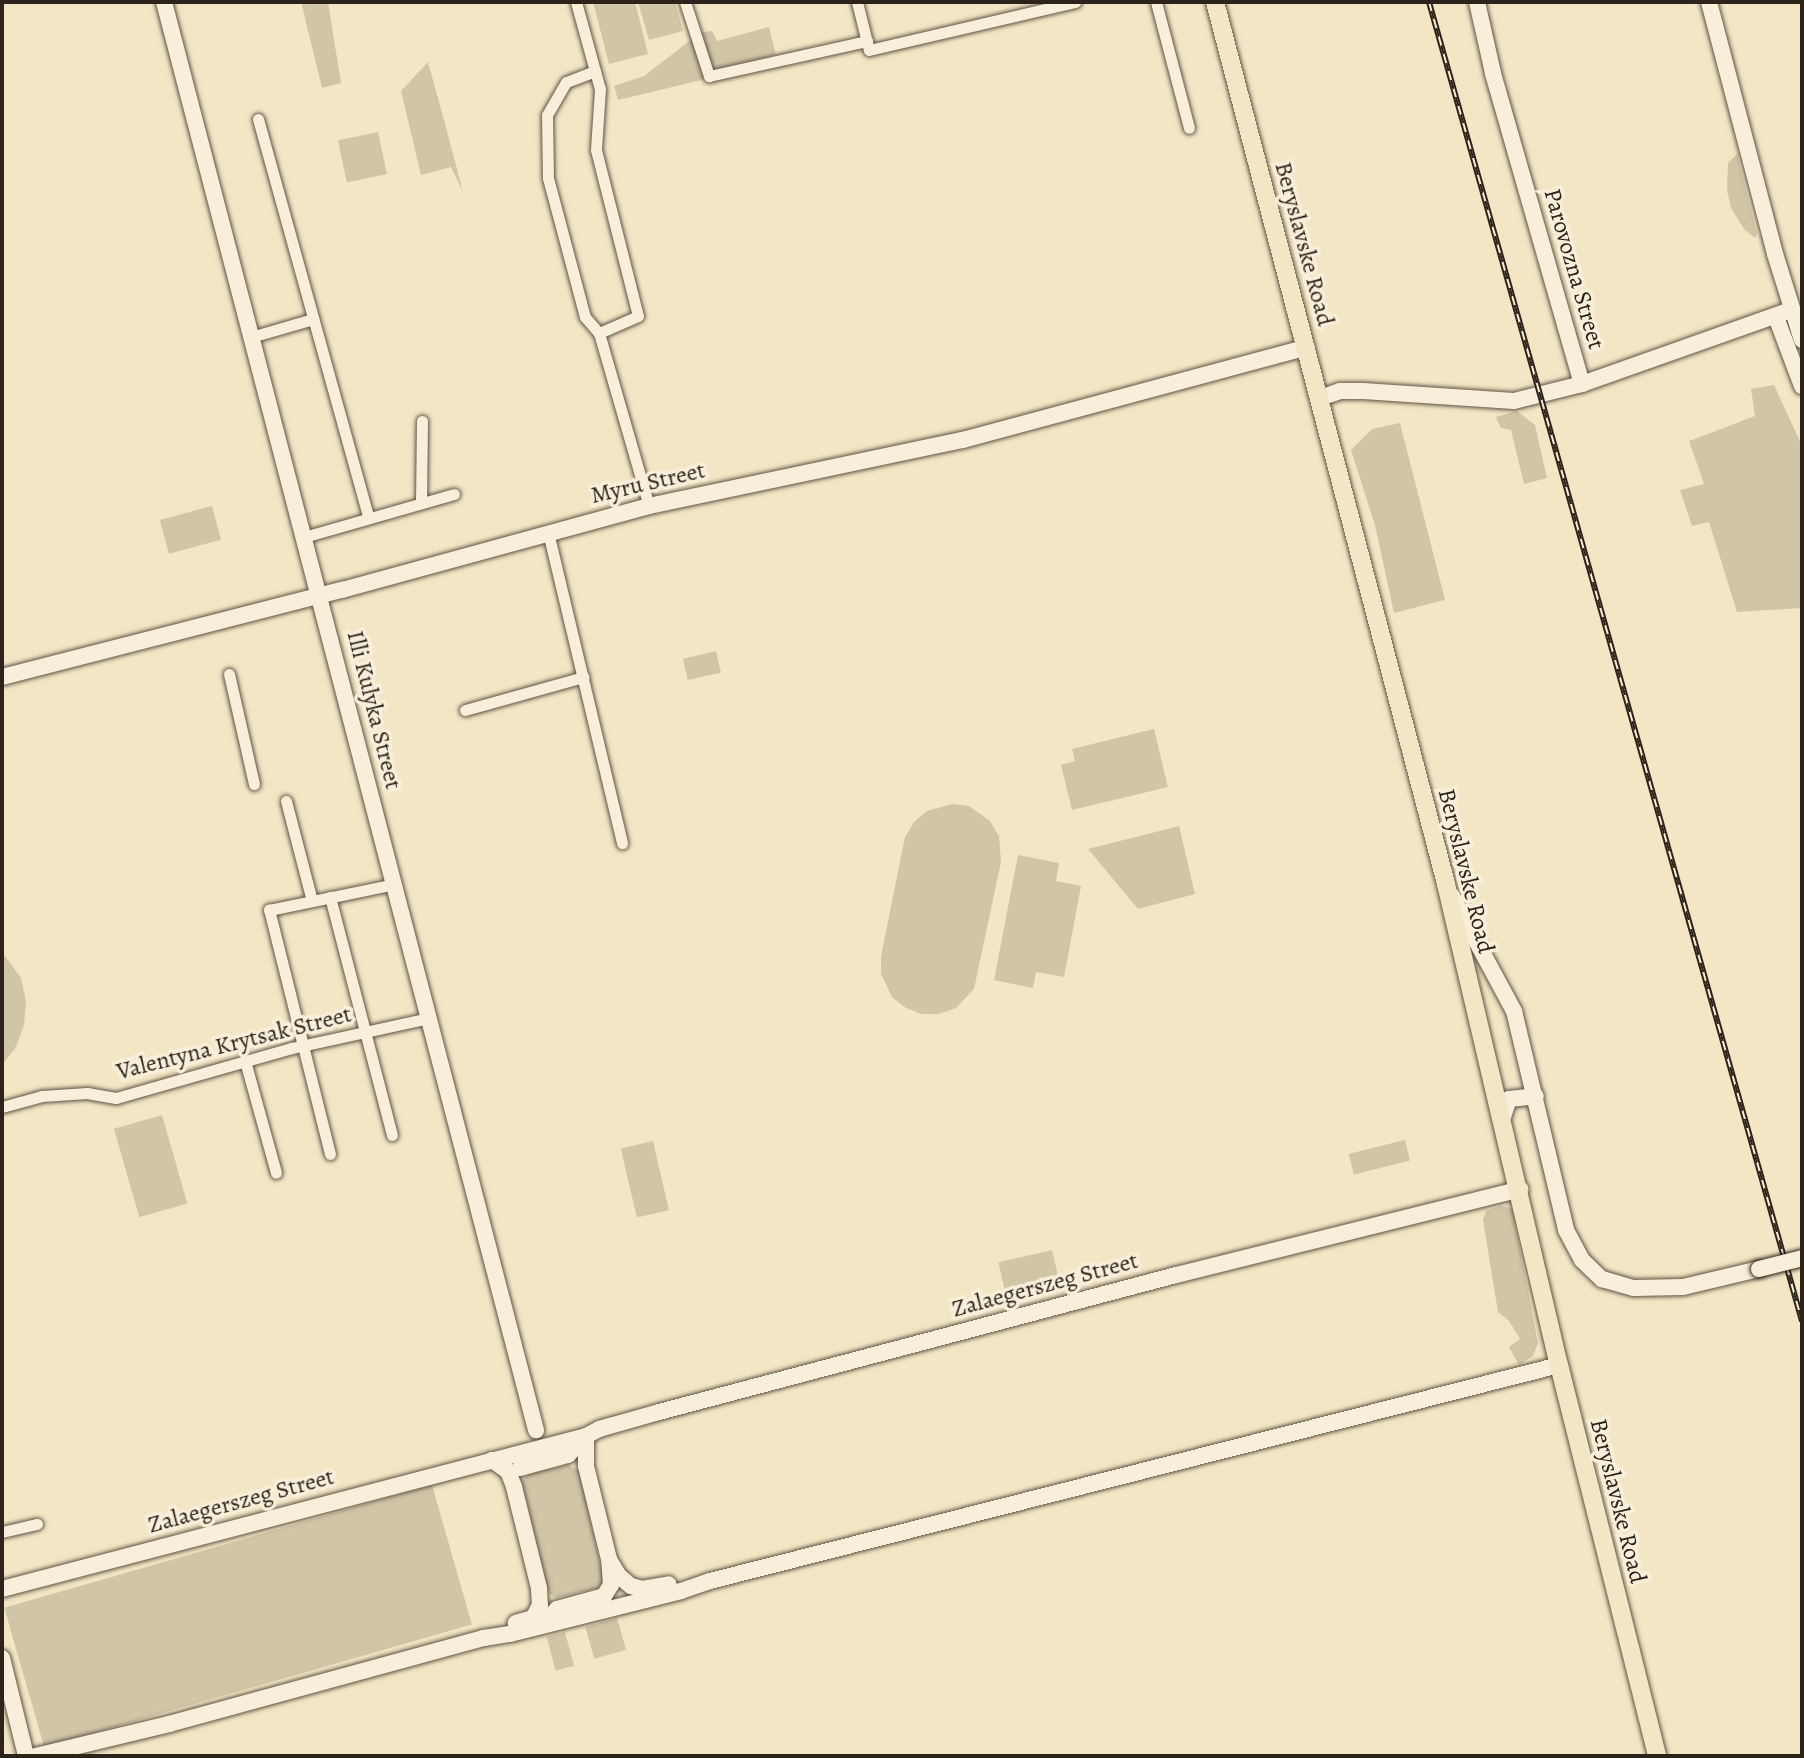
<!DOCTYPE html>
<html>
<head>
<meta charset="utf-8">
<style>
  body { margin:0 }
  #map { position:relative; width:1804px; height:1758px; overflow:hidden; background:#f3e6c5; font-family:Alegreya,serif }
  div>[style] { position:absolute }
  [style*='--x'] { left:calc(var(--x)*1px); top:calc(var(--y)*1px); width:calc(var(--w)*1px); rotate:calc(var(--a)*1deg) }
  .green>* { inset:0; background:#d1c5a8; transform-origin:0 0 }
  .roads { filter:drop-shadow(0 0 2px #5e5445) drop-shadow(0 0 2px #5e5445) }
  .street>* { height:11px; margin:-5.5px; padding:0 5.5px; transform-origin:5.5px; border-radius:5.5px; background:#f7efd9 }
  .secondary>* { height:16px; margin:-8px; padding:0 8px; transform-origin:8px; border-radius:8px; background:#f7efd9 }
  .primary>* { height:18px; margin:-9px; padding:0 9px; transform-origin:9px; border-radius:9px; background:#f3e6c5 }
  .rail>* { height:6px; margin-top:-3px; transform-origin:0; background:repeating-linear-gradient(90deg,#f7efd9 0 9px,#2c241a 0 18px); box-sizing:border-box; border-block:2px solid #2c241a }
  .bridges { filter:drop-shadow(0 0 2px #2c241a) drop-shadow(0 0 2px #2c241a) }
  .secondary-bridge>* { height:16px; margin:-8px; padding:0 8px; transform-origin:8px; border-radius:8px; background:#f7efd9 }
  span { translate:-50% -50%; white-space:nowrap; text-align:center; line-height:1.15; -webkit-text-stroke:7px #f7efd9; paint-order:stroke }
  .street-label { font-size:24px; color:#2c241a }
  .frame { position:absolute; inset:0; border:4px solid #2c241a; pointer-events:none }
</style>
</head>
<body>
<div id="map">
  <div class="green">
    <div style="clip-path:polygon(301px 2px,328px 2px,341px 83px,322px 88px)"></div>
    <div style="clip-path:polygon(593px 2px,635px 2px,648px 54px,609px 64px)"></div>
    <div style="clip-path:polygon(638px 2px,675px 2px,683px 31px,649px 40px)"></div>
    <div style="clip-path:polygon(769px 27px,776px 55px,712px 70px,698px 33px,712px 31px,717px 41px)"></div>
    <div style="clip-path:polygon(692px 39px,706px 79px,618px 100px,614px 86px,644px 76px)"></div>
    <div style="clip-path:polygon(428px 62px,444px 120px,463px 192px,451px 167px,421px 175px,401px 91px)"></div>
    <div style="left:378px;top:132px;width:43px;height:41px;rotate:78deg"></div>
    <div style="clip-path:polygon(1737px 154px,1757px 234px,1755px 238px,1744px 229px,1731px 208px,1727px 189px,1728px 163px)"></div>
    <div style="clip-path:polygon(1774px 385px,1802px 446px,1802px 608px,1737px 612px,1709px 522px,1692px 526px,1680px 490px,1704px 484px,1689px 441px,1755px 416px,1751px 389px)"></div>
    <div style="clip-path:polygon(1517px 411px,1535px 425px,1547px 478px,1524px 484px,1511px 430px,1501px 428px,1496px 417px)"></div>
    <div style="clip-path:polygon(1400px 423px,1445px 600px,1394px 613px,1375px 525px,1351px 450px,1372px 429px)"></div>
    <div style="left:212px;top:506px;width:35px;height:54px;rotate:75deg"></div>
    <div style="left:716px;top:651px;width:22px;height:34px;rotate:77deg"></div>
    <div style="clip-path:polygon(1154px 729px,1168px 787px,1072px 810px,1061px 765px,1075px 761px,1072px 749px)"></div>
    <div style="clip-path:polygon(952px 804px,969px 806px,990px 821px,999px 836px,1001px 862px,974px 989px,956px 1008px,939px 1014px,922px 1014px,906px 1008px,892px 997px,881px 974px,881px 956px,905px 837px,914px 822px,927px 811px)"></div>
    <div style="clip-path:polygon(1179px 826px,1195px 894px,1138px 909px,1088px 849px)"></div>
    <div style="clip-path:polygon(1018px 855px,1059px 863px,1056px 881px,1081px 886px,1064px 977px,1036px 972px,1033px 988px,994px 980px)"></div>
    <div style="clip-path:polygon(2px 952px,21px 978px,26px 1001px,24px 1025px,16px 1047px,2px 1065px)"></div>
    <div style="left:162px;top:1115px;width:92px;height:50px;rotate:74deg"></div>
    <div style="left:1405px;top:1140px;width:21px;height:58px;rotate:76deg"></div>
    <div style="left:653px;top:1141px;width:71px;height:33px;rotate:77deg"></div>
    <div style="clip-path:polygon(1501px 1206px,1512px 1208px,1538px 1343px,1533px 1356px,1519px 1365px,1509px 1347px,1520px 1339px,1509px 1321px,1498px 1312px,1483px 1220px,1486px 1211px)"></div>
    <div style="left:1052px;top:1250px;width:28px;height:55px;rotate:77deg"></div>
    <div style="clip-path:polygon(568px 1465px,579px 1471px,604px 1581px,598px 1588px,555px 1598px,548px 1592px,522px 1481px,529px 1474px)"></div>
    <div style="left:432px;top:1485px;width:145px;height:445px;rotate:74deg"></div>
    <div style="left:617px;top:1618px;width:33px;height:33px;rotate:74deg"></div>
    <div style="left:565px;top:1632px;width:35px;height:19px;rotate:75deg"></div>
  </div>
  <div class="roads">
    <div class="street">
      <div style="--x:576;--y:2;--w:90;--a:74.6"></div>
      <div style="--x:600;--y:89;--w:61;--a:93.8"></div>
      <div style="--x:596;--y:150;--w:171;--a:75.8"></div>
      <div style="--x:638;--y:316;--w:43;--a:156.4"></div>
      <div style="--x:599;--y:333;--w:180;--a:73.9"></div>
      <div style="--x:685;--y:2;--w:78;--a:72"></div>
      <div style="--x:709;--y:76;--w:162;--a:-12.5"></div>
      <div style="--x:857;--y:2;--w:49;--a:76"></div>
      <div style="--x:869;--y:50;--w:212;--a:-13.1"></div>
      <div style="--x:1156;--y:2;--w:130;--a:75.3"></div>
      <div style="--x:595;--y:71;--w:31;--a:159"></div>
      <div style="--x:566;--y:82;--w:38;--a:120"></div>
      <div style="--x:547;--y:115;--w:63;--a:89.1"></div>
      <div style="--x:548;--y:178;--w:144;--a:75.1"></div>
      <div style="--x:585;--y:317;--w:21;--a:49"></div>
      <div style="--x:258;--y:119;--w:414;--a:74.5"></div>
      <div style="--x:251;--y:337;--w:65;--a:-16.2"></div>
      <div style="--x:421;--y:503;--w:82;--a:-89.3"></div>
      <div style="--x:548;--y:532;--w:320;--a:76.6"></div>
      <div style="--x:304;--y:537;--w:156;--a:-16"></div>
      <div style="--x:229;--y:674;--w:113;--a:77.2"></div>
      <div style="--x:465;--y:710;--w:123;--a:-15.6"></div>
      <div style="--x:286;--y:801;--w:103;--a:75.4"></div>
      <div style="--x:330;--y:897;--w:246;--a:75.4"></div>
      <div style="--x:245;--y:1061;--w:116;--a:74.5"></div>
      <div style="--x:2;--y:1107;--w:41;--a:-15.4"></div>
      <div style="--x:42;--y:1096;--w:45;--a:-3.8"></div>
      <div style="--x:87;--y:1093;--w:29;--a:10"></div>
      <div style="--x:116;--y:1098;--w:183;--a:-15.9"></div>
      <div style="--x:292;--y:1048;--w:140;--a:-12.4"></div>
      <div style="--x:330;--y:1154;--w:252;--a:-104"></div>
      <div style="--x:269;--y:910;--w:128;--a:-11.7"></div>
      <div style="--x:2;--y:1532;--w:36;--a:-13"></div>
    </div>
    <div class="secondary">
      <div style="--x:164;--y:2;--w:1476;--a:75.4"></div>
      <div style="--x:1709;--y:2;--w:260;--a:75.3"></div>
      <div style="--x:1775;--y:254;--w:90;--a:72.6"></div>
      <div style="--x:1776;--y:317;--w:74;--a:69.4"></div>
      <div style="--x:1582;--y:384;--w:222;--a:-19.5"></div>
      <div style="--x:1320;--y:398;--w:21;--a:-19"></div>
      <div style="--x:1340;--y:391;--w:23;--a:0"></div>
      <div style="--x:1363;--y:391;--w:151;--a:3.8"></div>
      <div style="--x:1514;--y:401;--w:70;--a:-14"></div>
      <div style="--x:1582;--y:384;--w:323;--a:-106"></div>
      <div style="--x:1493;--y:73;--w:73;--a:-102.7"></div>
      <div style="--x:2;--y:677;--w:351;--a:-14.4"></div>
      <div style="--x:342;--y:590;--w:318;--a:-15.3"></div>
      <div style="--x:649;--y:506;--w:321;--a:-11.9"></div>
      <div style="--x:963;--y:440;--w:356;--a:-15.1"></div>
      <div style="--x:1452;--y:896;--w:131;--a:61.7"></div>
      <div style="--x:1514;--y:1011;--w:225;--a:76.6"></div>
      <div style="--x:1566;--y:1230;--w:34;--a:62"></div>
      <div style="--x:1582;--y:1260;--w:28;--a:44"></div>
      <div style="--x:1602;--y:1279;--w:33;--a:16"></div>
      <div style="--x:1634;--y:1288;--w:49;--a:-1.2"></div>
      <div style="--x:1683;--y:1287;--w:78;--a:-13.3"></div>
      <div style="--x:1503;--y:1117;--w:19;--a:-72"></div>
      <div style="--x:1509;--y:1099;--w:27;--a:-6"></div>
      <div style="--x:492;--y:1460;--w:19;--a:35"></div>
      <div style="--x:508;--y:1471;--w:17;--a:69"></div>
      <div style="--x:514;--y:1487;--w:104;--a:76.1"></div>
      <div style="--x:539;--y:1588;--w:17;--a:87"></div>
      <div style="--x:540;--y:1605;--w:15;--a:118"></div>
      <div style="--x:533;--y:1618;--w:18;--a:164"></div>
      <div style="--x:520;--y:1468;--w:50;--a:-15.2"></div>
      <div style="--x:568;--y:1455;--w:25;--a:-47"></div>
      <div style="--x:610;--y:1561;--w:17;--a:59"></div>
      <div style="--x:619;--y:1576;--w:16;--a:40"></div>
      <div style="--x:631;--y:1586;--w:11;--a:15"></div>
      <div style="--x:642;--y:1589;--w:27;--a:-10"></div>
      <div style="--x:2;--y:1589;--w:604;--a:-14.68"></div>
      <div style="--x:586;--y:1436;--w:15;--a:-28"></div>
      <div style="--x:599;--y:1429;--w:62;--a:-15.8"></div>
      <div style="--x:659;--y:1412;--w:535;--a:-14.84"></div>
      <div style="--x:1176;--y:1275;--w:355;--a:-14"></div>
      <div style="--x:543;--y:1624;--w:21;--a:-47"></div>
      <div style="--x:557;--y:1609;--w:49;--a:-15.5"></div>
      <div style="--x:604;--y:1596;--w:13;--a:-58"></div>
      <div style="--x:611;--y:1585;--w:26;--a:-94"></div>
      <div style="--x:609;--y:1559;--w:96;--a:-103.9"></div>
      <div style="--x:586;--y:1466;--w:30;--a:-90"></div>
      <div style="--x:2;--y:1658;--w:101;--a:76.2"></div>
      <div style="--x:36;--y:1756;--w:137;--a:-13.5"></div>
      <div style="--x:169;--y:1724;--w:327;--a:-15.3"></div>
      <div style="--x:484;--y:1638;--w:26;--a:-9"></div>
      <div style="--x:510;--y:1634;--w:176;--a:-14.1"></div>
      <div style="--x:681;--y:1591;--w:31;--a:-19"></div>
      <div style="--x:710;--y:1581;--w:876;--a:-14.27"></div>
    </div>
    <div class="primary">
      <div style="--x:1215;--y:2;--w:912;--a:75.32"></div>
      <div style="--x:1446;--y:884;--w:494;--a:76.8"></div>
      <div style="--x:1559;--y:1365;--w:403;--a:75.9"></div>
    </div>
  </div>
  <div class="rail">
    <div style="--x:1429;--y:2;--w:1371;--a:74.21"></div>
  </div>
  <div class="bridges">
    <div class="secondary-bridge">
      <div style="--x:1759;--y:1269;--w:44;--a:-14.3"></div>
    </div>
  </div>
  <div class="street-label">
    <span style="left:1304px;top:244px;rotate:75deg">Beryslavske Road</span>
    <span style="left:1574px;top:269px;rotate:74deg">Parovozna Street</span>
    <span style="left:648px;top:483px;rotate:-13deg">Myru Street</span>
    <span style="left:374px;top:710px;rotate:76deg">Illi Kulyka Street</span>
    <span style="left:1466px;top:871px;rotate:76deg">Beryslavske Road</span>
    <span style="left:234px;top:1043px;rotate:-14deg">Valentyna Krytsak Street</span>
    <span style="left:1045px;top:1285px;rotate:-15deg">Zalaegerszeg Street</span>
    <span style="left:241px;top:1501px;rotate:-15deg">Zalaegerszeg Street</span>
    <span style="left:1618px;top:1501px;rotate:76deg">Beryslavske Road</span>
  </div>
  <div class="frame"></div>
</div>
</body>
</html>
